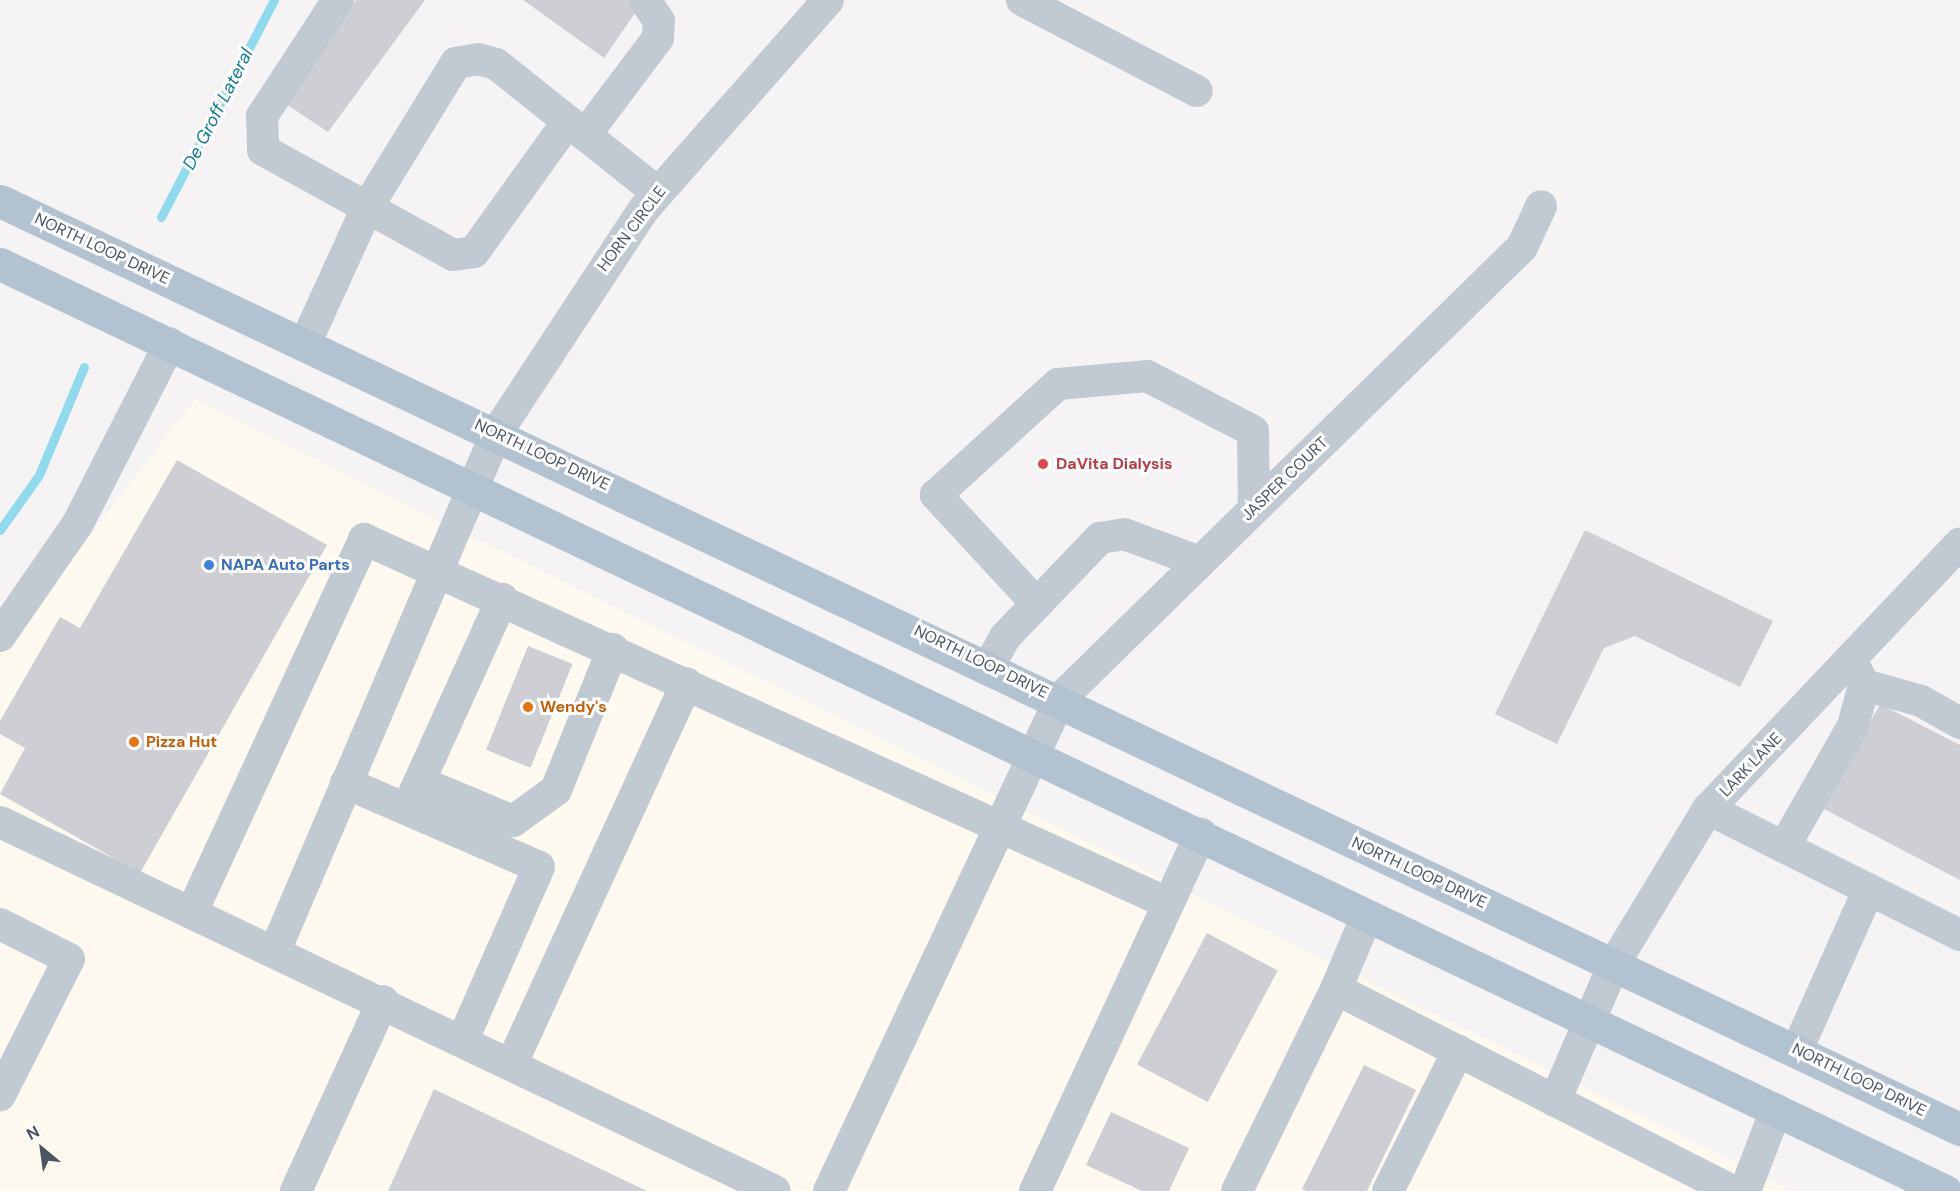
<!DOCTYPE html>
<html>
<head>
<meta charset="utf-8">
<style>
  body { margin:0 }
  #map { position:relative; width:1960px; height:1191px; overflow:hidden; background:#f5f3f3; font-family:"DM Sans",sans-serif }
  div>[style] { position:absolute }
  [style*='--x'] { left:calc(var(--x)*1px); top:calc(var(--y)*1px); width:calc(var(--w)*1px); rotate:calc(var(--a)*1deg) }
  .commercial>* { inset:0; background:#fdf9ef }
  .stream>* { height:9px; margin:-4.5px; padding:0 4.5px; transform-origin:4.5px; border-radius:4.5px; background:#90daee }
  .building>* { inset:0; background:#cdcfd5; transform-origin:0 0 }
  .minor>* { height:32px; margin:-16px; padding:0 16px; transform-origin:16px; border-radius:16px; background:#c1cad2 }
  .major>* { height:33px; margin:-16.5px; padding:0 16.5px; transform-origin:16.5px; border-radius:16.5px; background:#b3c2d1 }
  .dots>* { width:16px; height:16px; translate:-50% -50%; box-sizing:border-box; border:3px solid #fff; border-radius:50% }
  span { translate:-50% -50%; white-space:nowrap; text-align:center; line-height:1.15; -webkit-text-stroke:6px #fff; paint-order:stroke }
  .street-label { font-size:16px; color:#4a5661 }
  .health-label { font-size:16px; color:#be3a42; font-weight:700 }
  .left { translate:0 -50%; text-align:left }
  .shop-label { font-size:16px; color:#366cbe; font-weight:700 }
  .food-label { font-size:16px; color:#c56008; font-weight:700 }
  .water-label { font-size:18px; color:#0c7c9b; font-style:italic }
  .north { position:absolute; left:12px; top:1119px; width:60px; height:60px; -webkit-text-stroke:4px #fff; paint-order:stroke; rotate:331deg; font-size:16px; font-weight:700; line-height:24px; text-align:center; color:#4a5661 }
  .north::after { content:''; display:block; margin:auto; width:21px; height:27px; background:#4a5661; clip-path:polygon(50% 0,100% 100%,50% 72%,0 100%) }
</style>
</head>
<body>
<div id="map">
  <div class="commercial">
    <div style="clip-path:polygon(195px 399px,1792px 1191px,0 1191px,0 653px)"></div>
  </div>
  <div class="stream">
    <div style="--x:161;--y:217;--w:245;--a:-62.5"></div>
    <div style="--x:0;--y:530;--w:67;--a:-54.7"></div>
    <div style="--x:39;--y:475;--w:117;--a:-67.4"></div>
  </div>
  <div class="building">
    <div style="clip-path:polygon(356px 0,425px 0,328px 132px,286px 104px)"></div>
    <div style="clip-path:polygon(523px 0,630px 0,640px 6px,604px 58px)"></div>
    <div style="clip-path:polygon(177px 460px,327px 545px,140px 873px,0 794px,25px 748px,0 734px,0 721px,60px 617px,80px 628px)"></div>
    <div style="clip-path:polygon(1585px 530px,1773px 621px,1740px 687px,1635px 636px,1604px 648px,1557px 744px,1495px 714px)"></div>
    <div style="left:528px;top:646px;width:48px;height:112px;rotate:22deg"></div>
    <div style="clip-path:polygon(1880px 704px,1960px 745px,1960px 880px,1824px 809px)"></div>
    <div style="left:1207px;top:933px;width:80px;height:149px;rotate:28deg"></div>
    <div style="clip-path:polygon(1364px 1065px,1416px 1090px,1367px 1191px,1307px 1191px,1302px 1189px)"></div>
    <div style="clip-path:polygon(434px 1089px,647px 1191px,388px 1191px)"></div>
    <div style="clip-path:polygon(1111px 1112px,1189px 1148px,1169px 1191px,1142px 1191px,1086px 1165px)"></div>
  </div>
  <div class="minor">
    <div style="--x:338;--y:0;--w:139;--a:123.2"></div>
    <div style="--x:262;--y:116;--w:34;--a:88"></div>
    <div style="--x:263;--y:150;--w:217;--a:28.9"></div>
    <div style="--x:453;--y:255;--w:21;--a:-8"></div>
    <div style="--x:474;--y:252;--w:161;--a:-54.3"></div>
    <div style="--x:1022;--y:0;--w:197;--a:27.5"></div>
    <div style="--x:585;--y:135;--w:121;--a:-53"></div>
    <div style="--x:658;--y:38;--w:17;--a:-87"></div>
    <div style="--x:659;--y:21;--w:25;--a:-124"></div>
    <div style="--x:305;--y:344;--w:152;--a:-65.5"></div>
    <div style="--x:368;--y:206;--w:168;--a:-58.4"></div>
    <div style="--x:456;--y:63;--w:22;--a:-10"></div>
    <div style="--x:478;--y:59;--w:19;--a:16"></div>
    <div style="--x:496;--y:64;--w:207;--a:38.5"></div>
    <div style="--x:1037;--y:604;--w:149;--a:-132.8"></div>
    <div style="--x:936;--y:495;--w:165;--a:-42.3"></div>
    <div style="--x:1058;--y:384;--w:89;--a:-5.1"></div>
    <div style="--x:1147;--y:376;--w:119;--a:27.4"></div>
    <div style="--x:1253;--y:431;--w:78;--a:89.3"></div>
    <div style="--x:0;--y:636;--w:135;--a:-55.3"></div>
    <div style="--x:77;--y:525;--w:204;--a:-62.9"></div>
    <div style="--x:989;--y:666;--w:33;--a:-61"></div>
    <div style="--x:1005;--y:637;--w:137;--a:-46.2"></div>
    <div style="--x:1100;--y:538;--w:24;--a:-9"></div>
    <div style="--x:1124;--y:534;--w:81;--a:20.2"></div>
    <div style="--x:1864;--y:685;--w:59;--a:15.7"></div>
    <div style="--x:1921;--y:701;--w:45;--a:29.4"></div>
    <div style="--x:420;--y:782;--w:101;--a:22.8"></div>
    <div style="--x:513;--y:821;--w:53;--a:-35.8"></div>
    <div style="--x:556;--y:790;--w:152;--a:-68"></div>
    <div style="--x:346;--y:783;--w:210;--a:23.5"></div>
    <div style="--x:539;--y:867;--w:188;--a:113.8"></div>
    <div style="--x:411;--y:800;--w:221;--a:-65.6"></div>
    <div style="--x:1708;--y:809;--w:282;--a:26.6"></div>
    <div style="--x:0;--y:822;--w:858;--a:25.46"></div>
    <div style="--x:1784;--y:847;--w:139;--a:-60.3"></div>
    <div style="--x:1853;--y:726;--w:42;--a:-75"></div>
    <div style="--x:1864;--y:685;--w:27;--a:-117"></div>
    <div style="--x:192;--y:912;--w:411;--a:-65.2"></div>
    <div style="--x:364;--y:539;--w:883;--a:24.36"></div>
    <div style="--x:1366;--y:918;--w:77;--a:112.9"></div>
    <div style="--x:1336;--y:989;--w:445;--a:27"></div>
    <div style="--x:0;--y:924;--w:77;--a:26.9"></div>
    <div style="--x:69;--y:959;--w:153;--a:116.9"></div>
    <div style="--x:275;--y:951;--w:562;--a:-66.85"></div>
    <div style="--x:496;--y:434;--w:269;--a:-56.7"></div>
    <div style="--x:644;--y:209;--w:278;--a:-48.6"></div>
    <div style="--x:1797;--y:1050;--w:176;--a:-65.9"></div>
    <div style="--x:512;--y:1063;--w:418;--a:-65.3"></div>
    <div style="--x:1555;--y:1101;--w:149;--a:-66.7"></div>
    <div style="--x:1614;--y:964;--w:181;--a:-58.8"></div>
    <div style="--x:1708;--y:809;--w:366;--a:-46.5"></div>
    <div style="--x:296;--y:1191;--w:209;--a:-65.4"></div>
    <div style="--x:829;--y:1191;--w:544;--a:-64.85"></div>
    <div style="--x:1060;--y:699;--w:646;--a:-44.37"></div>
    <div style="--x:1522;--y:247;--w:45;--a:-65.1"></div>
    <div style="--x:1035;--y:1191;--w:394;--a:-65.1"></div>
    <div style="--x:1237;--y:1191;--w:225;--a:-63.9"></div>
    <div style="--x:1388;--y:1191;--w:157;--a:-63.4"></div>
    <div style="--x:1745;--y:1191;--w:87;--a:-69.1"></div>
  </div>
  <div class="major">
    <div style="--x:0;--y:201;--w:2169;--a:25.34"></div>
    <div style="--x:0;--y:264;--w:2155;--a:25.48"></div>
  </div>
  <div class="dots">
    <div style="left:1043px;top:464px;background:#e0444e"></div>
    <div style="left:209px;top:565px;background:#3f7fe0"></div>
    <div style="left:528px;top:707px;background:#e8710a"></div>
    <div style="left:134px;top:742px;background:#e8710a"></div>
  </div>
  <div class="street-label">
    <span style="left:632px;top:229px;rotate:-53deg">HORN CIRCLE</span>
    <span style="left:102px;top:249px;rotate:25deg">NORTH LOOP DRIVE</span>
    <span style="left:542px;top:455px;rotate:25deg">NORTH LOOP DRIVE</span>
    <span style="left:1285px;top:479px;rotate:-44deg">JASPER COURT</span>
    <span style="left:981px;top:662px;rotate:26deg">NORTH LOOP DRIVE</span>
    <span style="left:1751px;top:765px;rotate:-46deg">LARK LANE</span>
    <span style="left:1419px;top:873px;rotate:25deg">NORTH LOOP DRIVE</span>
    <span style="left:1859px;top:1080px;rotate:26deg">NORTH LOOP DRIVE</span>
  </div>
  <div class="health-label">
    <span class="left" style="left:1056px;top:464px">DaVita Dialysis</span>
  </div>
  <div class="shop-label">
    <span class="left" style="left:221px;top:565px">NAPA Auto Parts</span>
  </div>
  <div class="food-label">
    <span class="left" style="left:540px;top:707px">Wendy's</span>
    <span class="left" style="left:146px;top:742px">Pizza Hut</span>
  </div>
  <div class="water-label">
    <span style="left:218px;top:109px;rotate:-63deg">De Groff Lateral</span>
  </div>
  <div class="north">N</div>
</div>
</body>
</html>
